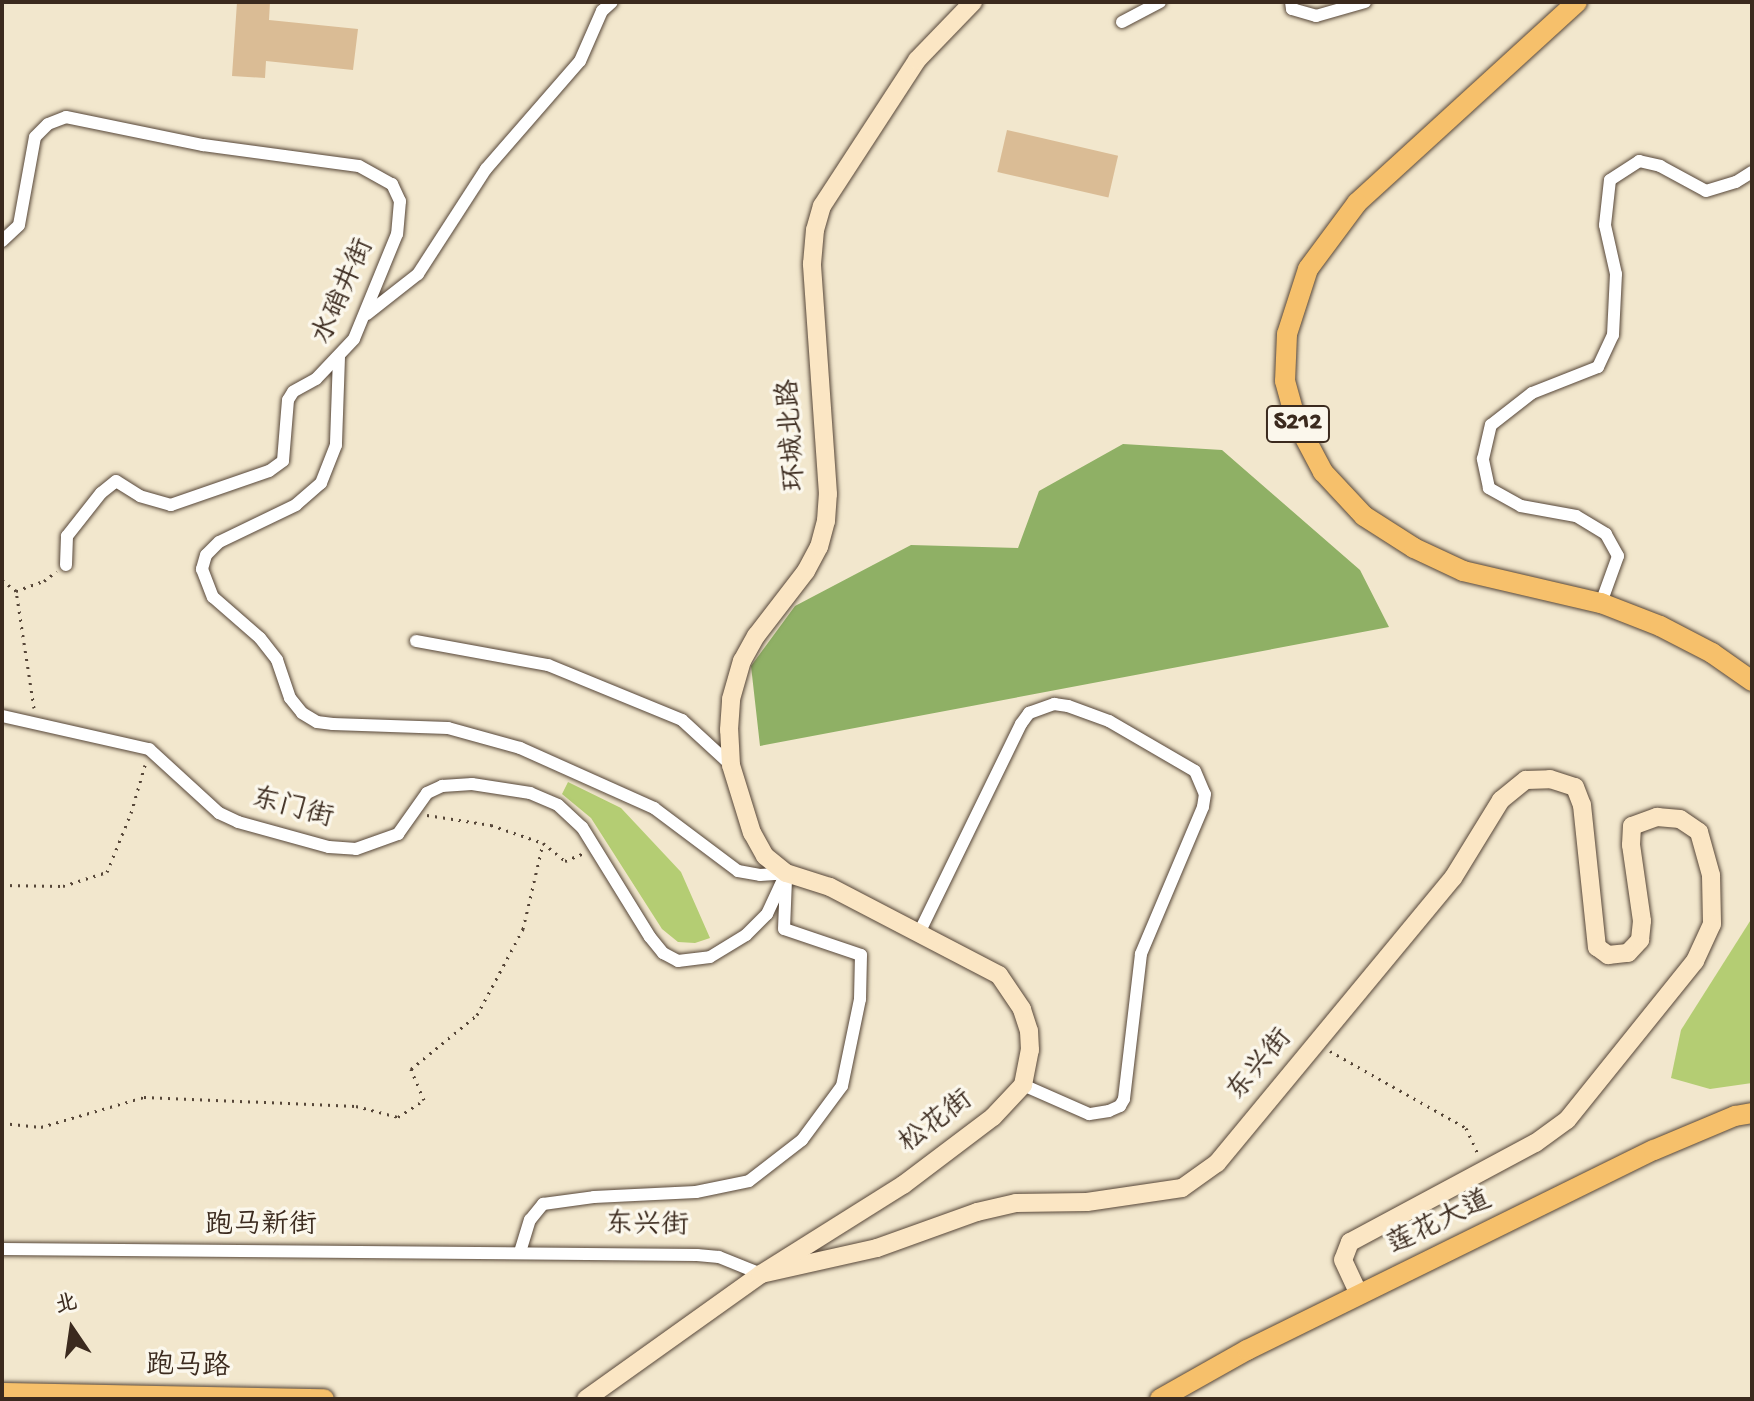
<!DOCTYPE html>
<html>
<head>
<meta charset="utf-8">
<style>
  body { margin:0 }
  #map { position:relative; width:1754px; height:1401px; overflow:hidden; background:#f2e7cd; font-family:"Gochi Hand","LXGW WenKai TC",sans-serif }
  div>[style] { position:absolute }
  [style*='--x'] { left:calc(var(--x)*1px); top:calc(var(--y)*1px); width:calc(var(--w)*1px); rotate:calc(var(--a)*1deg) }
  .green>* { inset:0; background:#b4cd73 }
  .forest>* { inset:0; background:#8fb065 }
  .building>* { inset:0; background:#dabc95; transform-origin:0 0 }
  .path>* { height:3px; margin-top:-1.5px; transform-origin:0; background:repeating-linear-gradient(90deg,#564638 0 2px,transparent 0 8px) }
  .roads { filter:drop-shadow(0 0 2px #564638) drop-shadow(0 0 2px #564638) }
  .street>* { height:12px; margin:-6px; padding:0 6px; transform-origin:6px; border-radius:6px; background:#fff }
  .secondary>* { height:18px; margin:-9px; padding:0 9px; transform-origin:9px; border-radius:9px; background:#fbe6c4 }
  .primary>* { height:20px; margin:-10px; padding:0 10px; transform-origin:10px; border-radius:10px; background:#f6c06b }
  span { translate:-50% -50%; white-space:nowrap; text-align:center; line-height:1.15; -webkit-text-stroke:7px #fbf7ec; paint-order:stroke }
  .shield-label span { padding:2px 6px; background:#fbf7ec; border:2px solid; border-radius:6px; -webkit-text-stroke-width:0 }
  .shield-label { font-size:26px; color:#3b2a1e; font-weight:700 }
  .street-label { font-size:28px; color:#3b2a1e }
  .frame { position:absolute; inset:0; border:4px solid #3b2a1e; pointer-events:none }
  .north { position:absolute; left:32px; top:1289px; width:80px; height:80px; -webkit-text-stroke:6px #fbf7ec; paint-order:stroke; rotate:347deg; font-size:22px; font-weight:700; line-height:32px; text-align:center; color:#3b2a1e }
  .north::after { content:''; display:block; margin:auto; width:28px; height:36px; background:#3b2a1e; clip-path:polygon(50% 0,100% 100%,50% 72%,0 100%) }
</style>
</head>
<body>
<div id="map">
  <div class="green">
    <div style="clip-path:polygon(568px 782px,621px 808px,681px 872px,710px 938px,695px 943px,678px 942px,662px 929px,591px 818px,562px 794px)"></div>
    <div style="clip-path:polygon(1752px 918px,1752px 1083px,1710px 1089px,1671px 1078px,1681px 1030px)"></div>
  </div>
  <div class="forest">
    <div style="clip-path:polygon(1123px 444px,1222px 450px,1360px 570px,1389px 627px,760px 746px,751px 666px,795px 606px,911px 545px,1018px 548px,1039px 491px)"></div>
  </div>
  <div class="building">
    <div style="clip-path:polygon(237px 2px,270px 2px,269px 20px,358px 29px,353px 70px,266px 61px,265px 78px,232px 76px)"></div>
    <div style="left:1007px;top:130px;width:114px;height:43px;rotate:13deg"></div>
  </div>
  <div class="path">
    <div style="--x:2;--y:580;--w:18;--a:38"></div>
    <div style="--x:34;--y:708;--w:118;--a:-98.7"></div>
    <div style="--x:16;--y:591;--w:30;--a:-20"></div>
    <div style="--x:44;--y:581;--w:16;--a:-38"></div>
    <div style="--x:427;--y:815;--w:65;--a:8.9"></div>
    <div style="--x:491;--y:825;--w:55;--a:19.1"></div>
    <div style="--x:543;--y:843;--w:28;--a:39"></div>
    <div style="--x:565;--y:861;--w:21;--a:-23"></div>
    <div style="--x:2;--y:885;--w:61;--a:0.9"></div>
    <div style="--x:63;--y:886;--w:46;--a:-17.7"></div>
    <div style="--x:107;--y:872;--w:64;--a:-67.9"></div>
    <div style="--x:131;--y:813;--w:50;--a:-73.7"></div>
    <div style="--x:1330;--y:1051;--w:156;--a:29.5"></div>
    <div style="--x:1466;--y:1128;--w:29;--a:65"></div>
    <div style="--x:2;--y:1123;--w:39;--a:6"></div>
    <div style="--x:41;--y:1127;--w:107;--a:-16.2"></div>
    <div style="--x:144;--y:1097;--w:212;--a:2.4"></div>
    <div style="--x:356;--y:1106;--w:43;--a:14.7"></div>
    <div style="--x:398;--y:1117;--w:31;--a:-33"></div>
    <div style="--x:424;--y:1100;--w:34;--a:-113"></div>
    <div style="--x:411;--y:1069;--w:85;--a:-39.3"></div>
    <div style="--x:477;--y:1015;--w:98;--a:-61.9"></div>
    <div style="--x:523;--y:929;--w:88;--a:-76.9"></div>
  </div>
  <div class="roads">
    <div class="street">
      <div style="--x:1291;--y:2;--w:7;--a:82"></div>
      <div style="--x:1292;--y:9;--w:25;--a:16"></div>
      <div style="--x:1316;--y:16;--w:51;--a:-15.9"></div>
      <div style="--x:1122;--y:22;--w:43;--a:-27.8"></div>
      <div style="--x:2;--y:241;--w:23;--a:-43"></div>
      <div style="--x:19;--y:225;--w:89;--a:-79.7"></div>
      <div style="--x:35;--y:137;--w:18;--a:-45"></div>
      <div style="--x:48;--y:124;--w:19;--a:-21"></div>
      <div style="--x:66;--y:117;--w:140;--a:11.6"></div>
      <div style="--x:203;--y:145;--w:157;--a:7.7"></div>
      <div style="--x:359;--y:166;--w:38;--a:29"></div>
      <div style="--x:392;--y:184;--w:19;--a:65"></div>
      <div style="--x:400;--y:201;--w:33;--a:95"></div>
      <div style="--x:397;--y:234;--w:113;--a:112.3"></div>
      <div style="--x:354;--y:339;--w:55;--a:133.5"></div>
      <div style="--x:316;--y:379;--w:26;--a:151"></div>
      <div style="--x:293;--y:392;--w:9;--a:122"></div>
      <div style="--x:288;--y:400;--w:61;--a:94.7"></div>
      <div style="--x:283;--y:461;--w:17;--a:144"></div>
      <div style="--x:269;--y:471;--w:104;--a:160.9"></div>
      <div style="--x:171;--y:505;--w:32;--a:-164"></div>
      <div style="--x:140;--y:496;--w:28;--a:-148"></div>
      <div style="--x:116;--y:481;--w:19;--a:141"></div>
      <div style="--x:101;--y:493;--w:55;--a:128.3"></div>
      <div style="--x:67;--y:536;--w:29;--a:92"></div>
      <div style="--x:367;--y:314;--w:65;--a:-38.1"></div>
      <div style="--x:418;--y:274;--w:125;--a:-57.1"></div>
      <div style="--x:486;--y:169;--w:143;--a:-49"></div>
      <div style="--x:580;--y:61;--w:55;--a:-66.3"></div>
      <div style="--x:602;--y:11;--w:13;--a:-42"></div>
      <div style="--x:339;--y:357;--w:88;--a:92"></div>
      <div style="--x:336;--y:445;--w:41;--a:111.5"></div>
      <div style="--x:321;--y:483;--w:33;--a:139"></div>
      <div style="--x:296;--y:505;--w:85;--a:154.3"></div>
      <div style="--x:219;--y:542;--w:18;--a:135"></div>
      <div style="--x:206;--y:555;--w:15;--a:106"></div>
      <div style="--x:202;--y:569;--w:30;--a:69"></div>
      <div style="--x:213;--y:597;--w:62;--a:41.1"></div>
      <div style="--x:260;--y:638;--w:28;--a:52"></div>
      <div style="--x:277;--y:660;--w:40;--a:71.1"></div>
      <div style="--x:290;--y:698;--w:19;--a:51"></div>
      <div style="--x:302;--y:713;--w:17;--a:31"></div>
      <div style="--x:317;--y:722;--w:16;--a:7"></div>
      <div style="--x:333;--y:724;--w:115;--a:2"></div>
      <div style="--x:448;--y:728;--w:75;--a:15.5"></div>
      <div style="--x:520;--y:748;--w:147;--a:24.1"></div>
      <div style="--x:654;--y:808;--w:105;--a:36.9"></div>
      <div style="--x:738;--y:871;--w:22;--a:10"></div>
      <div style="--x:760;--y:875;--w:26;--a:-4"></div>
      <div style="--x:1601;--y:603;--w:50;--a:-70.1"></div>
      <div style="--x:1618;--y:556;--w:25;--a:-119"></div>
      <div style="--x:1606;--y:534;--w:35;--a:-149"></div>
      <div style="--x:1576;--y:516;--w:56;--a:-169.7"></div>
      <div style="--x:1521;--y:506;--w:37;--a:-151"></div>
      <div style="--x:1489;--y:488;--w:30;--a:-102"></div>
      <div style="--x:1483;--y:459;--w:35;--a:-77"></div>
      <div style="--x:1491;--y:425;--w:52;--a:-38"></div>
      <div style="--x:1532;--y:393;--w:71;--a:-21.5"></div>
      <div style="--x:1598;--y:367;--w:35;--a:-65"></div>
      <div style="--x:1613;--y:335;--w:61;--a:-87.2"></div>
      <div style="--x:1616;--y:274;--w:50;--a:-102.7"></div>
      <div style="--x:1605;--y:225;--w:45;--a:-83.7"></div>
      <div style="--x:1610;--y:180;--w:35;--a:-33"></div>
      <div style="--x:1639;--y:161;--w:22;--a:13"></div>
      <div style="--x:1660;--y:166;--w:52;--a:28.5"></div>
      <div style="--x:1706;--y:191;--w:31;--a:-17"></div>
      <div style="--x:1736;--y:182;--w:19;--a:-32"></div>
      <div style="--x:416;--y:641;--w:134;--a:10.3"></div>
      <div style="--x:548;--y:665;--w:145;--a:22.3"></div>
      <div style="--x:682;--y:720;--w:67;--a:42.6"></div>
      <div style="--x:2;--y:716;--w:151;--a:12.7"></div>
      <div style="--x:149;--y:749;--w:95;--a:42.4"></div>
      <div style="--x:219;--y:813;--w:21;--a:25"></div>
      <div style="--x:238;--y:822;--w:94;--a:15.4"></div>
      <div style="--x:329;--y:847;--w:27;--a:4"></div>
      <div style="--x:356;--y:849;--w:45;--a:-19.7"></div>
      <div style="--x:398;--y:834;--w:50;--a:-54.7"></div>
      <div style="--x:427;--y:793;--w:17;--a:-25"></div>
      <div style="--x:442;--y:786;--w:30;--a:-4"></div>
      <div style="--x:472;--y:784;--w:59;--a:8.8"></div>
      <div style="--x:530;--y:793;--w:30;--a:23"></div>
      <div style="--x:558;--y:805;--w:33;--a:43"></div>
      <div style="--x:582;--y:827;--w:129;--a:58.3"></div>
      <div style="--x:650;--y:937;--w:21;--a:51"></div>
      <div style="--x:663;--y:953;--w:17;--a:28"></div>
      <div style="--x:678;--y:961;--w:32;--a:-7"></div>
      <div style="--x:710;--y:957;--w:42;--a:-31.4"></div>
      <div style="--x:746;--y:935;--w:30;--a:-45"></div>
      <div style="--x:767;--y:914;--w:45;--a:-65.1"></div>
      <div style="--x:919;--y:933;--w:233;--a:-64"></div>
      <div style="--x:1021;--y:724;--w:14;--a:-54"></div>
      <div style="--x:1029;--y:713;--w:27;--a:-20"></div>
      <div style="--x:1054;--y:704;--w:14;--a:8"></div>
      <div style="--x:1068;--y:706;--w:44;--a:20.1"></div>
      <div style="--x:1109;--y:721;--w:99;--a:30.2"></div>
      <div style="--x:1195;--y:771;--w:25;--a:67"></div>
      <div style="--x:1205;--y:794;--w:13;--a:99"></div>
      <div style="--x:1203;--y:807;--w:160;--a:112.9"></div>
      <div style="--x:1141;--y:954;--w:146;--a:96.7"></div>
      <div style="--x:1124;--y:1099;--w:8;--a:120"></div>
      <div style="--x:1120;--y:1106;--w:12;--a:156"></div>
      <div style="--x:1109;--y:1111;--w:20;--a:171"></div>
      <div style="--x:1089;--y:1114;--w:72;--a:-156.3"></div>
      <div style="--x:2;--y:1249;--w:695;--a:0.49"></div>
      <div style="--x:697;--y:1255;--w:22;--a:5"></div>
      <div style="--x:719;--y:1257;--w:45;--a:22"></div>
      <div style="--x:520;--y:1252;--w:34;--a:-73"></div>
      <div style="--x:530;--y:1220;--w:21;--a:-51"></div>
      <div style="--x:543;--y:1204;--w:51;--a:-7.8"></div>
      <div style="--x:594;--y:1197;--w:102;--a:-2.8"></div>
      <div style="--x:696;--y:1192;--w:54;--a:-11.7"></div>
      <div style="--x:749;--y:1181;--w:67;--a:-37.7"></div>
      <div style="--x:802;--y:1140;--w:67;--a:-53.5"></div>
      <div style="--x:842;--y:1086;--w:89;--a:-78.3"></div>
      <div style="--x:860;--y:999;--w:44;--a:-88.7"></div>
      <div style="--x:861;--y:955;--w:81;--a:-161.3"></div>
      <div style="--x:784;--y:929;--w:49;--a:-87.7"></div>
    </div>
    <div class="secondary">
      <div style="--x:761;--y:1274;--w:119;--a:-12.6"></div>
      <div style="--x:877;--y:1248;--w:106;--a:-19.8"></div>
      <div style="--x:977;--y:1212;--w:40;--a:-13"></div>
      <div style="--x:1016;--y:1203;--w:71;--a:-0.8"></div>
      <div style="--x:1087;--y:1202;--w:96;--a:-8.4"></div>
      <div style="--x:1182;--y:1188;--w:43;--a:-35.5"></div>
      <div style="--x:1217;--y:1163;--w:370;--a:-50.4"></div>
      <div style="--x:1453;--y:878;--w:92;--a:-58.4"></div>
      <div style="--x:1501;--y:800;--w:32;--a:-39"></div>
      <div style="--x:1526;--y:780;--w:24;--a:-2"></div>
      <div style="--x:1550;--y:779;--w:26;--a:18"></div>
      <div style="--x:1575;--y:787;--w:19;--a:69"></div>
      <div style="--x:1582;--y:805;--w:143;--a:84"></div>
      <div style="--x:1597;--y:947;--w:14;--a:36"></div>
      <div style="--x:1608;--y:955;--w:20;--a:-6"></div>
      <div style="--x:1628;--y:953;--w:18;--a:-47"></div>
      <div style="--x:1640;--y:940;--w:19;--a:-84"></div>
      <div style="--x:1642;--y:921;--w:77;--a:-98.2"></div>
      <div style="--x:1631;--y:845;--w:19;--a:-87"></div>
      <div style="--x:1632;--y:826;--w:27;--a:-20"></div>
      <div style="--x:1657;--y:817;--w:23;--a:5"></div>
      <div style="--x:1680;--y:819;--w:23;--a:34"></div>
      <div style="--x:1699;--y:832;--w:45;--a:74.4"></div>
      <div style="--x:1711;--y:875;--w:49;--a:88.8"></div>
      <div style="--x:1712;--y:924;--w:41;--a:114.7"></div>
      <div style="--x:1695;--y:961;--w:204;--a:128.8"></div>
      <div style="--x:1567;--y:1120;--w:39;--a:144"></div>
      <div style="--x:1535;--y:1143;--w:210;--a:151.8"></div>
      <div style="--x:1350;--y:1242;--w:19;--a:111"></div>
      <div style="--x:1343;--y:1260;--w:38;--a:65"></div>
      <div style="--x:586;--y:1399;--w:215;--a:-35.5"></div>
      <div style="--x:761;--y:1274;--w:168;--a:-32.1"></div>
      <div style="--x:903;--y:1185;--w:113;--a:-37.1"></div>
      <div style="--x:993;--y:1117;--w:44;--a:-46.8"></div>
      <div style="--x:1023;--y:1085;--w:36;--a:-79"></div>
      <div style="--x:1030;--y:1050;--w:19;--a:-93"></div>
      <div style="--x:1029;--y:1031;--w:23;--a:-108"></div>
      <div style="--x:1022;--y:1009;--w:41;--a:-124.1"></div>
      <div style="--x:999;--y:975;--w:191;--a:-152.5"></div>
      <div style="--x:830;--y:887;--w:46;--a:-162.3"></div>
      <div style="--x:786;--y:873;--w:27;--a:-141"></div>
      <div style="--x:765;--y:856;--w:26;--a:-119"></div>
      <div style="--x:752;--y:833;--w:71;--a:-107.2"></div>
      <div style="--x:731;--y:765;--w:35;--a:-93"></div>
      <div style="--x:729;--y:730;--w:31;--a:-86"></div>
      <div style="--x:731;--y:699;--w:40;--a:-74"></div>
      <div style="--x:742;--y:661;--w:29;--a:-61"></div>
      <div style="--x:756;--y:636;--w:82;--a:-52.4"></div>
      <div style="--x:806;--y:571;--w:27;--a:-62"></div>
      <div style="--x:819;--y:547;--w:27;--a:-75"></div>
      <div style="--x:826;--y:521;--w:27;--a:-86"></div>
      <div style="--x:828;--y:494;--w:231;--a:-94"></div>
      <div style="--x:812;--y:264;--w:34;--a:-85"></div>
      <div style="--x:815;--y:230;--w:25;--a:-74"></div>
      <div style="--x:822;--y:206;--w:174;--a:-56.9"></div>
      <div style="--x:917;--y:60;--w:81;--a:-46"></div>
    </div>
    <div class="primary">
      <div style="--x:1577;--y:2;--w:298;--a:137.6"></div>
      <div style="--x:1357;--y:203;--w:82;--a:126.6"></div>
      <div style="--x:1308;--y:269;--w:68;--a:107.9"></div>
      <div style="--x:1287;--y:334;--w:47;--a:92.4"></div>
      <div style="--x:1285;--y:381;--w:41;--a:74.6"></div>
      <div style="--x:1296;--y:421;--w:58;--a:62.1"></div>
      <div style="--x:1323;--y:472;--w:60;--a:47"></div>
      <div style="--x:1364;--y:516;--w:59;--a:32.6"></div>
      <div style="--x:1414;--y:548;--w:54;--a:25.1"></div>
      <div style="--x:1463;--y:571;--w:142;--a:13.1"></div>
      <div style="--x:1601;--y:603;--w:63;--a:21.3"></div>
      <div style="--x:1660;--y:626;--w:59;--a:27.4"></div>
      <div style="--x:1712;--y:653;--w:49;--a:35"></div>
      <div style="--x:2;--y:1393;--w:322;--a:1.1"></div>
      <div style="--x:1160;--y:1399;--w:100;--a:-29.4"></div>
      <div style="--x:1247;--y:1350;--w:453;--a:-26.2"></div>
      <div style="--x:1654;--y:1150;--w:88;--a:-22.8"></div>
      <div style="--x:1735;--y:1116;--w:17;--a:-10"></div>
    </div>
  </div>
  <div class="shield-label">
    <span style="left:1298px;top:424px">S212</span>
  </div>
  <div class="street-label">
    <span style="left:345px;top:292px;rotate:-66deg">水硝井街</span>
    <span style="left:794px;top:435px;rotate:-94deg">环城北路</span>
    <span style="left:292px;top:810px;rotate:15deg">东门街</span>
    <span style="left:1261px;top:1066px;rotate:-50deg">东兴街</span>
    <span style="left:937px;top:1123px;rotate:-37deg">松花街</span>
    <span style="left:1440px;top:1224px;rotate:-26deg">莲花大道</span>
    <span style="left:261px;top:1227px">跑马新街</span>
    <span style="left:647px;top:1227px;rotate:1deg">东兴街</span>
    <span style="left:188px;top:1368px;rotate:1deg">跑马路</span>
  </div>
  <div class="frame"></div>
  <div class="north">北</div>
</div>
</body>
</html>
